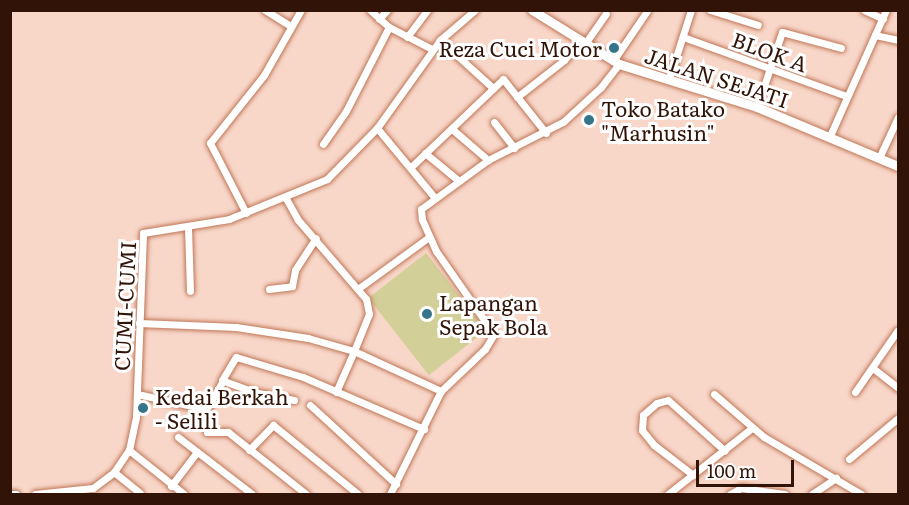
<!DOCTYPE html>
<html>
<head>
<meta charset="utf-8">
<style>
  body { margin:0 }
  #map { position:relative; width:909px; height:505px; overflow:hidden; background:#f8d7c9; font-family:Literata,serif }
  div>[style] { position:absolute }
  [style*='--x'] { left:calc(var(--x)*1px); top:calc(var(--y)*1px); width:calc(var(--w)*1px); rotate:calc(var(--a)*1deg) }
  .green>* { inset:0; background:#d3cf99; transform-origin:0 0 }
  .roads { filter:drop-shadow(0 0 2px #c07656) drop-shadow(0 0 2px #c07656) }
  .street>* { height:7px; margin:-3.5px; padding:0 3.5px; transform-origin:3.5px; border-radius:3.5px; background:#fff }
  .secondary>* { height:9px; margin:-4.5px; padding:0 4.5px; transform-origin:4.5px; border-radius:4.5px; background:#fff }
  .dots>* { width:16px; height:16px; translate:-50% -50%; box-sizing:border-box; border:3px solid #fff; border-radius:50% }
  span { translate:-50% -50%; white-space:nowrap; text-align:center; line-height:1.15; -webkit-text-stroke:6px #fff; paint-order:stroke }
  .poi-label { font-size:21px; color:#311407 }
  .right { translate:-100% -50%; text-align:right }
  .left { translate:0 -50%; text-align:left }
  .street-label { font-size:21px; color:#311407 }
  .frame { position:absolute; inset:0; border:12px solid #311407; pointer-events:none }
  .scale { position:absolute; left:696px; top:460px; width:98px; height:27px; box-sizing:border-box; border:3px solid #311407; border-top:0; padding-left:8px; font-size:18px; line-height:21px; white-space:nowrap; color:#311407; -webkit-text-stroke:4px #fff; paint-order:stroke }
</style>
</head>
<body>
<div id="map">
  <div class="green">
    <div style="left:426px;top:253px;width:98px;height:73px;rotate:52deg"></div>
  </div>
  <div class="roads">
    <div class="street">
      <div style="--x:265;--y:10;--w:31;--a:32"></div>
      <div style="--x:370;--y:10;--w:25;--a:42"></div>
      <div style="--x:389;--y:27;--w:48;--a:27.1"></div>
      <div style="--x:710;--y:10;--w:50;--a:17.4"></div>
      <div style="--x:864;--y:10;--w:21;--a:25"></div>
      <div style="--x:379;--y:19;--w:12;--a:-48"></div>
      <div style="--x:875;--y:35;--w:24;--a:12"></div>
      <div style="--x:407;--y:37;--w:34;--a:-53"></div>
      <div style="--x:683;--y:37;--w:173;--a:19.9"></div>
      <div style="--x:440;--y:40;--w:72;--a:42.2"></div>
      <div style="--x:584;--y:45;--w:38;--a:-55"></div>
      <div style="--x:613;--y:61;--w:60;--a:-55.8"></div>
      <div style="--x:669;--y:79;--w:72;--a:-72.3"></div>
      <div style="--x:517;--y:97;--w:60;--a:-38.2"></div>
      <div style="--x:564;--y:60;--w:24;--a:-48"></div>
      <div style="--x:757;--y:107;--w:79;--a:-71.6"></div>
      <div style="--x:782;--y:32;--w:61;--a:15.2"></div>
      <div style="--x:494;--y:122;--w:33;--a:52"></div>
      <div style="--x:377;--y:128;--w:89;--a:50.4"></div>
      <div style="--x:452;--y:129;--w:48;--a:40.7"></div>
      <div style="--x:829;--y:138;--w:140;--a:-66"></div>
      <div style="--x:323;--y:144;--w:40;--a:-55.1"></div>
      <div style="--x:346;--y:111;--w:94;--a:-62.9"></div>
      <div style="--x:425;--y:153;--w:44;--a:39.5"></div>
      <div style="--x:879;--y:158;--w:45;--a:-65.1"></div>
      <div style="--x:412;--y:166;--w:126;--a:-43.7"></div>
      <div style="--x:503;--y:79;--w:69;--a:51.5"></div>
      <div style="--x:246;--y:213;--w:79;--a:-117.2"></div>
      <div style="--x:210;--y:143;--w:87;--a:-51.5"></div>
      <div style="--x:264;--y:75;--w:75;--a:-60.4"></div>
      <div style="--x:188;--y:227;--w:64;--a:88.2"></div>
      <div style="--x:359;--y:288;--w:87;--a:-36.1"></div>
      <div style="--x:269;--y:289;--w:23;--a:-7"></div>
      <div style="--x:292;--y:286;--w:16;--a:-79"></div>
      <div style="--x:295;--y:270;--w:38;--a:-57"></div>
      <div style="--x:139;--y:323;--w:97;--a:2.4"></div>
      <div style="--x:236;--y:327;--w:73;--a:8.7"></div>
      <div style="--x:308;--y:338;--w:48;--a:15.8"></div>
      <div style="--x:354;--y:351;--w:40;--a:-68"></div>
      <div style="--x:369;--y:314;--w:15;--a:-101"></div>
      <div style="--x:366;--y:299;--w:104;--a:-130.7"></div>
      <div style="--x:298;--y:220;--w:25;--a:-119"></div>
      <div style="--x:874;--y:369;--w:31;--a:38"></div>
      <div style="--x:336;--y:392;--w:45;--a:-66.3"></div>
      <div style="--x:354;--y:351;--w:96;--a:24.7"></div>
      <div style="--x:855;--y:392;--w:75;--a:-55.3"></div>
      <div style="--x:137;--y:394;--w:71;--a:12.3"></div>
      <div style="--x:206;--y:409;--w:23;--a:88"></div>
      <div style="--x:207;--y:432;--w:21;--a:0"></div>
      <div style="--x:228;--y:432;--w:100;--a:38.5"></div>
      <div style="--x:714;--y:394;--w:66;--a:40.7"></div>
      <div style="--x:764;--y:437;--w:113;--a:30.4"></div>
      <div style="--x:294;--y:400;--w:38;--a:-169"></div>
      <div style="--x:257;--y:393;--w:37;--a:-160"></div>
      <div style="--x:222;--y:380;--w:27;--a:-59"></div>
      <div style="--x:236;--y:357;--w:70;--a:16.6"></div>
      <div style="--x:303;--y:377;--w:132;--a:23.3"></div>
      <div style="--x:310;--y:405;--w:117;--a:42.6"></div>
      <div style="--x:206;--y:410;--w:32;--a:-60"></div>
      <div style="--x:178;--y:437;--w:93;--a:37.6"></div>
      <div style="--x:129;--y:450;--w:70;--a:38.7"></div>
      <div style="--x:249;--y:450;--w:35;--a:-46"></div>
      <div style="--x:273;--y:425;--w:109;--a:39.1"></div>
      <div style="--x:849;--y:459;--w:64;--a:-39.9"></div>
      <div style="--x:114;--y:472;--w:33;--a:39"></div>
      <div style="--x:693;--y:475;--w:49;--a:-142.4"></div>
      <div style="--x:654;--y:445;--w:19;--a:-129"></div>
      <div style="--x:642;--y:430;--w:15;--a:-86"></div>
      <div style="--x:643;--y:415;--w:18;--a:-41"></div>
      <div style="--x:657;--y:403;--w:11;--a:-15"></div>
      <div style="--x:668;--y:400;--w:76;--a:41.8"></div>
      <div style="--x:171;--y:486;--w:43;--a:-52.6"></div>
      <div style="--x:10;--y:494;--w:6;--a:0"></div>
      <div style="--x:35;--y:494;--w:58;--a:-5.9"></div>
      <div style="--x:93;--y:488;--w:26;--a:-37"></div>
      <div style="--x:114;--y:472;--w:27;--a:-56"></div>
      <div style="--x:129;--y:450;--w:34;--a:-78"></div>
      <div style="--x:136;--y:417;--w:184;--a:-87.8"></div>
      <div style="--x:143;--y:233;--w:87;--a:-9.2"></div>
      <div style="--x:229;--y:219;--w:106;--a:-22.2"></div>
      <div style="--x:327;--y:179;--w:71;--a:-45.6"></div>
      <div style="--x:377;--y:128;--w:108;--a:-54.4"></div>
      <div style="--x:440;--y:40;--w:46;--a:-40.6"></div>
      <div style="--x:390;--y:494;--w:115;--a:-63.7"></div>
      <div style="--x:441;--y:391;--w:61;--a:-43.7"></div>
      <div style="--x:485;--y:349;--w:17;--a:-59"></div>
      <div style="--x:494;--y:334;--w:101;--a:-124.9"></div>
      <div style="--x:436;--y:251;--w:35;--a:-114"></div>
      <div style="--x:422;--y:219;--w:10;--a:-96"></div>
      <div style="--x:421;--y:209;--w:83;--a:-36.2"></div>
      <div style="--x:488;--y:160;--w:84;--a:-26.9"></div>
      <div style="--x:563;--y:122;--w:52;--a:-42.6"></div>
      <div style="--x:601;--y:87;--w:29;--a:-52"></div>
      <div style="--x:668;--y:494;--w:107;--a:-38.2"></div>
      <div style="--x:730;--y:494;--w:13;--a:-29"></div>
      <div style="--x:741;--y:488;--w:44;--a:7.8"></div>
      <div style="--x:812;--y:494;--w:29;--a:-34"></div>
    </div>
    <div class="secondary">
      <div style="--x:532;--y:10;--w:102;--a:31.8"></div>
      <div style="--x:619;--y:64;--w:145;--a:17.3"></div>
      <div style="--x:757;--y:107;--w:153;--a:22.7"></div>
    </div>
  </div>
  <div class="dots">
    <div style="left:614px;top:48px;background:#36748a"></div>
    <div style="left:589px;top:120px;background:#36748a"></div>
    <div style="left:427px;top:314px;background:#36748a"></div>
    <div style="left:143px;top:408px;background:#36748a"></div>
  </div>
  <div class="poi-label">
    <span class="right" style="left:602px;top:48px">Reza Cuci Motor</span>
    <span class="left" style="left:601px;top:120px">Toko Batako<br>"Marhusin"</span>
    <span class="left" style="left:439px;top:314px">Lapangan<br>Sepak Bola</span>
    <span class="left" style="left:155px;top:408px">Kedai Berkah<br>- Selili</span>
  </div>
  <div class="street-label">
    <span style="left:770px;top:51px;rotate:20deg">BLOK A</span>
    <span style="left:717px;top:77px;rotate:18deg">JALAN SEJATI</span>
    <span style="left:124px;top:306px;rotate:-87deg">CUMI-CUMI</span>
  </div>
  <div class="frame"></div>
  <div class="scale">100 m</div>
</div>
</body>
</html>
